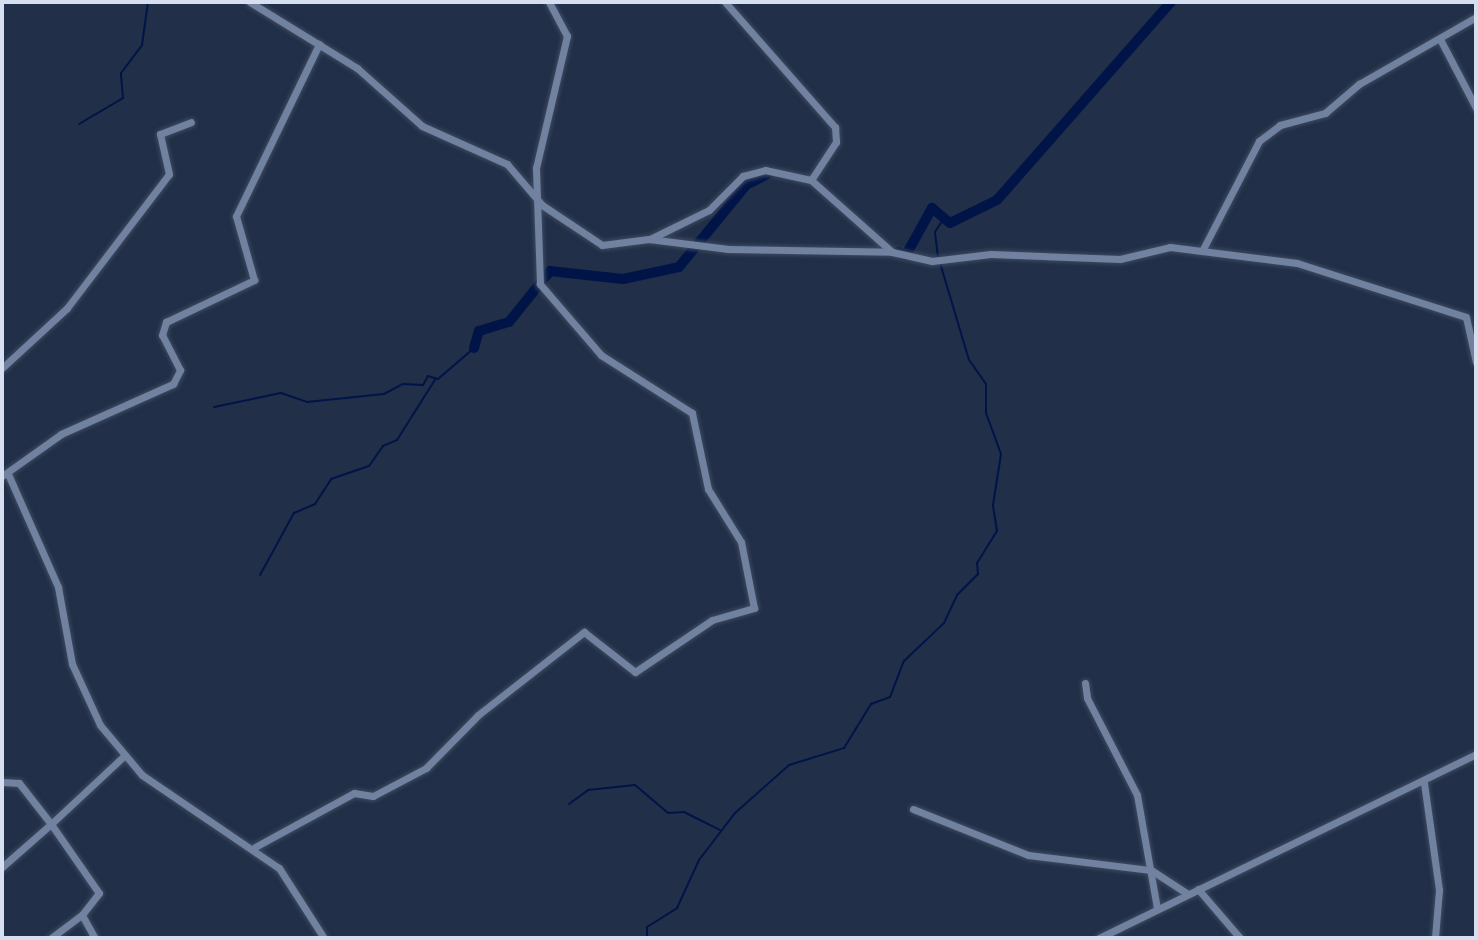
<!DOCTYPE html>
<html>
<head>
<meta charset="utf-8">
<style>
  body { margin:0 }
  #map { position:relative; width:1478px; height:940px; overflow:hidden; background:#212f48; font-family:Inter,sans-serif }
  div>[style] { position:absolute }
  [style*='--x'] { left:calc(var(--x)*1px); top:calc(var(--y)*1px); width:calc(var(--w)*1px); rotate:calc(var(--a)*1deg) }
  .stream>* { height:2px; margin:-1px; padding:0 1px; transform-origin:1px; border-radius:1px; background:#001448 }
  .river>* { height:10px; margin:-5px; padding:0 5px; transform-origin:5px; border-radius:5px; background:#001448 }
  .roads { filter:drop-shadow(0 0 2px #3f4a60) drop-shadow(0 0 2px #3f4a60) }
  .minor>* { height:7px; margin:-3.5px; padding:0 3.5px; transform-origin:3.5px; border-radius:3.5px; background:#70829f }
  span { translate:-50% -50%; white-space:nowrap; text-align:center; line-height:1.15; -webkit-text-stroke:6px #212f48; paint-order:stroke }
  .frame { position:absolute; inset:0; border:4px solid #d6dff0; pointer-events:none }
</style>
</head>
<body>
<div id="map">
  <div class="stream">
    <div style="--x:79;--y:124;--w:51;--a:-30.6"></div>
    <div style="--x:123;--y:98;--w:25;--a:-95"></div>
    <div style="--x:121;--y:73;--w:35;--a:-53"></div>
    <div style="--x:142;--y:45;--w:43;--a:-82.1"></div>
    <div style="--x:938;--y:257;--w:25;--a:-97"></div>
    <div style="--x:935;--y:232;--w:17;--a:-57"></div>
    <div style="--x:214;--y:407;--w:68;--a:-11.8"></div>
    <div style="--x:281;--y:393;--w:28;--a:19"></div>
    <div style="--x:307;--y:402;--w:77;--a:-5.9"></div>
    <div style="--x:384;--y:394;--w:21;--a:-28"></div>
    <div style="--x:403;--y:384;--w:20;--a:3"></div>
    <div style="--x:423;--y:385;--w:10;--a:-61"></div>
    <div style="--x:428;--y:376;--w:10;--a:17"></div>
    <div style="--x:438;--y:379;--w:48;--a:-40.7"></div>
    <div style="--x:260;--y:575;--w:71;--a:-61.3"></div>
    <div style="--x:294;--y:513;--w:23;--a:-23"></div>
    <div style="--x:315;--y:504;--w:30;--a:-57"></div>
    <div style="--x:331;--y:479;--w:40;--a:-18.9"></div>
    <div style="--x:369;--y:466;--w:24;--a:-55"></div>
    <div style="--x:383;--y:446;--w:15;--a:-23"></div>
    <div style="--x:397;--y:440;--w:73;--a:-57.8"></div>
    <div style="--x:569;--y:804;--w:24;--a:-36"></div>
    <div style="--x:588;--y:790;--w:47;--a:-6.1"></div>
    <div style="--x:635;--y:785;--w:43;--a:40.3"></div>
    <div style="--x:668;--y:813;--w:16;--a:-4"></div>
    <div style="--x:684;--y:812;--w:40;--a:26.6"></div>
    <div style="--x:647;--y:938;--w:11;--a:-90"></div>
    <div style="--x:647;--y:927;--w:36;--a:-32"></div>
    <div style="--x:677;--y:908;--w:53;--a:-65.4"></div>
    <div style="--x:699;--y:860;--w:59;--a:-52.5"></div>
    <div style="--x:735;--y:813;--w:72;--a:-41.6"></div>
    <div style="--x:789;--y:765;--w:58;--a:-17.2"></div>
    <div style="--x:844;--y:748;--w:52;--a:-58.5"></div>
    <div style="--x:871;--y:704;--w:20;--a:-20"></div>
    <div style="--x:890;--y:697;--w:39;--a:-69"></div>
    <div style="--x:904;--y:661;--w:55;--a:-43.5"></div>
    <div style="--x:944;--y:623;--w:31;--a:-65"></div>
    <div style="--x:957;--y:595;--w:30;--a:-45"></div>
    <div style="--x:978;--y:574;--w:11;--a:-95"></div>
    <div style="--x:977;--y:563;--w:38;--a:-58"></div>
    <div style="--x:997;--y:531;--w:26;--a:-99"></div>
    <div style="--x:993;--y:505;--w:52;--a:-81.1"></div>
    <div style="--x:1001;--y:454;--w:44;--a:-110.1"></div>
    <div style="--x:986;--y:413;--w:29;--a:-90"></div>
    <div style="--x:986;--y:384;--w:29;--a:-125"></div>
    <div style="--x:969;--y:360;--w:101;--a:-106.6"></div>
  </div>
  <div class="river">
    <div style="--x:898;--y:252;--w:9;--a:21"></div>
    <div style="--x:906;--y:255;--w:54;--a:-61"></div>
    <div style="--x:932;--y:208;--w:23;--a:40"></div>
    <div style="--x:950;--y:223;--w:52;--a:-26.1"></div>
    <div style="--x:997;--y:200;--w:264;--a:-48.7"></div>
    <div style="--x:474;--y:348;--w:18;--a:-74"></div>
    <div style="--x:479;--y:331;--w:31;--a:-17"></div>
    <div style="--x:509;--y:322;--w:65;--a:-51.2"></div>
    <div style="--x:550;--y:271;--w:73;--a:6.3"></div>
    <div style="--x:623;--y:279;--w:57;--a:-12.1"></div>
    <div style="--x:679;--y:267;--w:106;--a:-50.7"></div>
    <div style="--x:746;--y:185;--w:28;--a:-27"></div>
  </div>
  <div class="roads">
    <div class="minor">
      <div style="--x:250;--y:2;--w:126;--a:31.7"></div>
      <div style="--x:357;--y:68;--w:87;--a:41.7"></div>
      <div style="--x:422;--y:126;--w:93;--a:24.1"></div>
      <div style="--x:507;--y:164;--w:54;--a:49.5"></div>
      <div style="--x:542;--y:205;--w:72;--a:33.7"></div>
      <div style="--x:602;--y:245;--w:47;--a:-7.3"></div>
      <div style="--x:649;--y:239;--w:80;--a:7.2"></div>
      <div style="--x:728;--y:249;--w:164;--a:1"></div>
      <div style="--x:892;--y:252;--w:41;--a:12.7"></div>
      <div style="--x:932;--y:261;--w:59;--a:-6.8"></div>
      <div style="--x:991;--y:254;--w:129;--a:2.2"></div>
      <div style="--x:1120;--y:259;--w:51;--a:-13.5"></div>
      <div style="--x:1170;--y:247;--w:128;--a:7.2"></div>
      <div style="--x:1297;--y:263;--w:177;--a:17.7"></div>
      <div style="--x:1466;--y:317;--w:46;--a:77.5"></div>
      <div style="--x:725;--y:2;--w:167;--a:48.7"></div>
      <div style="--x:835;--y:127;--w:15;--a:86"></div>
      <div style="--x:836;--y:142;--w:45;--a:123.3"></div>
      <div style="--x:1441;--y:41;--w:76;--a:62.4"></div>
      <div style="--x:650;--y:239;--w:66;--a:-26.2"></div>
      <div style="--x:709;--y:210;--w:48;--a:-45"></div>
      <div style="--x:743;--y:176;--w:23;--a:-15"></div>
      <div style="--x:765;--y:170;--w:47;--a:12.3"></div>
      <div style="--x:811;--y:180;--w:107;--a:41.6"></div>
      <div style="--x:1202;--y:251;--w:124;--a:-62.6"></div>
      <div style="--x:1259;--y:141;--w:26;--a:-37"></div>
      <div style="--x:1280;--y:125;--w:47;--a:-14.9"></div>
      <div style="--x:1325;--y:113;--w:45;--a:-40.5"></div>
      <div style="--x:1359;--y:84;--w:135;--a:-29.8"></div>
      <div style="--x:2;--y:368;--w:88;--a:-42.7"></div>
      <div style="--x:67;--y:308;--w:168;--a:-52.7"></div>
      <div style="--x:169;--y:174;--w:41;--a:-102.7"></div>
      <div style="--x:160;--y:134;--w:33;--a:-21"></div>
      <div style="--x:8;--y:474;--w:124;--a:66.1"></div>
      <div style="--x:58;--y:587;--w:78;--a:79.7"></div>
      <div style="--x:72;--y:664;--w:67;--a:65.3"></div>
      <div style="--x:100;--y:725;--w:65;--a:50"></div>
      <div style="--x:142;--y:775;--w:166;--a:34.2"></div>
      <div style="--x:279;--y:868;--w:83;--a:57.3"></div>
      <div style="--x:2;--y:476;--w:72;--a:-35.4"></div>
      <div style="--x:61;--y:434;--w:123;--a:-24.1"></div>
      <div style="--x:173;--y:384;--w:16;--a:-63"></div>
      <div style="--x:180;--y:370;--w:39;--a:-117"></div>
      <div style="--x:162;--y:335;--w:14;--a:-73"></div>
      <div style="--x:166;--y:322;--w:98;--a:-25.5"></div>
      <div style="--x:254;--y:280;--w:66;--a:-105.7"></div>
      <div style="--x:236;--y:216;--w:191;--a:-64.2"></div>
      <div style="--x:1085;--y:683;--w:15;--a:82"></div>
      <div style="--x:1087;--y:698;--w:109;--a:62.7"></div>
      <div style="--x:1137;--y:795;--w:116;--a:80"></div>
      <div style="--x:2;--y:782;--w:17;--a:3"></div>
      <div style="--x:19;--y:783;--w:52;--a:52"></div>
      <div style="--x:51;--y:824;--w:100;--a:-43"></div>
      <div style="--x:1424;--y:783;--w:108;--a:82"></div>
      <div style="--x:1439;--y:890;--w:48;--a:94.8"></div>
      <div style="--x:913;--y:809;--w:124;--a:21.8"></div>
      <div style="--x:1028;--y:855;--w:124;--a:7"></div>
      <div style="--x:1151;--y:870;--w:44;--a:33"></div>
      <div style="--x:255;--y:847;--w:113;--a:-28.6"></div>
      <div style="--x:354;--y:793;--w:19;--a:9"></div>
      <div style="--x:373;--y:796;--w:60;--a:-27.8"></div>
      <div style="--x:426;--y:768;--w:74;--a:-45.5"></div>
      <div style="--x:478;--y:715;--w:135;--a:-38.1"></div>
      <div style="--x:584;--y:632;--w:65;--a:38.1"></div>
      <div style="--x:635;--y:672;--w:93;--a:-34"></div>
      <div style="--x:712;--y:620;--w:44;--a:-15.9"></div>
      <div style="--x:754;--y:608;--w:67;--a:-101.1"></div>
      <div style="--x:741;--y:542;--w:62;--a:-121.9"></div>
      <div style="--x:708;--y:489;--w:78;--a:-101.9"></div>
      <div style="--x:692;--y:413;--w:108;--a:-147.5"></div>
      <div style="--x:601;--y:355;--w:94;--a:-130.7"></div>
      <div style="--x:540;--y:284;--w:116;--a:-92"></div>
      <div style="--x:536;--y:168;--w:136;--a:-76.8"></div>
      <div style="--x:567;--y:36;--w:38;--a:-118"></div>
      <div style="--x:2;--y:867;--w:65;--a:-41.3"></div>
      <div style="--x:51;--y:824;--w:84;--a:55.2"></div>
      <div style="--x:99;--y:893;--w:28;--a:128"></div>
      <div style="--x:1198;--y:889;--w:65;--a:49.4"></div>
      <div style="--x:51;--y:938;--w:39;--a:-37"></div>
      <div style="--x:82;--y:915;--w:26;--a:61"></div>
      <div style="--x:1099;--y:938;--w:420;--a:-26"></div>
    </div>
  </div>
  <div class="frame"></div>
</div>
</body>
</html>
